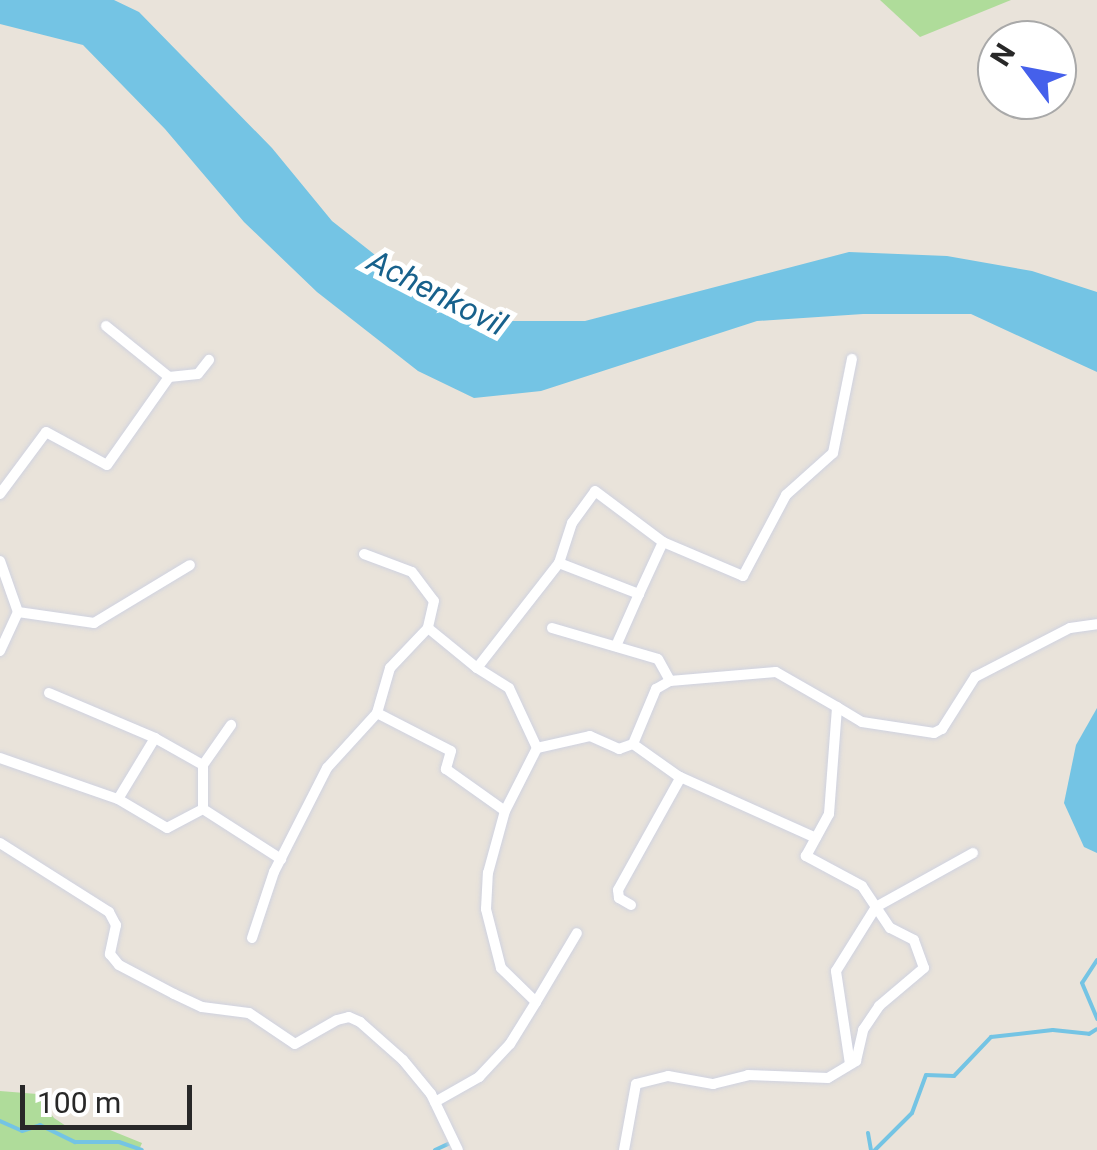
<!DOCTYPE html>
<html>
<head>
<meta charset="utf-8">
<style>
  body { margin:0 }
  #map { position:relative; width:1097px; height:1150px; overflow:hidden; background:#e9e3da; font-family:Roboto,sans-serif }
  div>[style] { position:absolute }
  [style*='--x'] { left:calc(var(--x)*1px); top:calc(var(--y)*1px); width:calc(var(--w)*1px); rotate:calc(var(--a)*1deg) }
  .green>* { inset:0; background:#afdc9a }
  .water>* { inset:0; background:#74c4e4 }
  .stream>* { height:4px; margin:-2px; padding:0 2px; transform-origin:2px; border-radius:2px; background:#74c4e4 }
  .roads { filter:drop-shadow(0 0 2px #cfd2e0) drop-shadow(0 0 2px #cfd2e0) }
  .street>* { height:10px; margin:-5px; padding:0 5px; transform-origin:5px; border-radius:5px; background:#fff }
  span { translate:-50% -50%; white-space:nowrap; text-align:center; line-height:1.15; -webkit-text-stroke:10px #fff; paint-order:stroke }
  .water-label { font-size:32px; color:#17618c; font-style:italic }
  .north { position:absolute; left:977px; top:20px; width:100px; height:100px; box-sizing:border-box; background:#fff; border:2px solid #a9a9a9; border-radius:50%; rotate:302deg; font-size:28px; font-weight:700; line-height:40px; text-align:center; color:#282828 }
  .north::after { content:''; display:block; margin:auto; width:35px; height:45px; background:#4560eb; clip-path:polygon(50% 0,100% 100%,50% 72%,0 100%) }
  .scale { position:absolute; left:20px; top:1085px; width:172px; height:45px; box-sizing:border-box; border:5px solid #282828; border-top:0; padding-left:12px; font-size:30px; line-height:35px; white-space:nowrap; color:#282828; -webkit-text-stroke:8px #fff; paint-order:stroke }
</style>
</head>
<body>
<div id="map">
  <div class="green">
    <div style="clip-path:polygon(880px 0,1011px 0,920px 37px)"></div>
    <div style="clip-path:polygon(0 1091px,37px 1094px,54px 1118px,66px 1126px,110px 1130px,142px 1143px,139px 1150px,0 1150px)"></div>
  </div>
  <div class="water">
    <div style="clip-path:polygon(0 0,114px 0,139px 12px,272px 148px,332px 221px,403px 277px,507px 321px,585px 321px,849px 252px,947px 256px,1032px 271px,1097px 292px,1097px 372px,971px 314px,863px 314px,757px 321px,541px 391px,474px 398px,418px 371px,317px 292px,244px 222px,165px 129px,83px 45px,0 24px)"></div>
    <div style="clip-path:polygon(1097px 708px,1097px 853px,1084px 847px,1064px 803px,1076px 745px)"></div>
  </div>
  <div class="stream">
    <div style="--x:1097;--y:960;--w:27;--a:123"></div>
    <div style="--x:1082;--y:983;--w:39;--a:67"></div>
    <div style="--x:0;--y:1121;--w:24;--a:24"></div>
    <div style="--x:22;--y:1131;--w:19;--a:-18"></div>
    <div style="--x:40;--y:1125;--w:39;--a:26"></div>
    <div style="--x:75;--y:1142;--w:44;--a:0"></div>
    <div style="--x:119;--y:1142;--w:24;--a:19"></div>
    <div style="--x:868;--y:1133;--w:17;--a:80"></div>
    <div style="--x:435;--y:1150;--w:17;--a:-25"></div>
    <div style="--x:875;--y:1150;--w:52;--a:-45"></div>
    <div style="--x:912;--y:1113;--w:40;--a:-69.8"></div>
    <div style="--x:926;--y:1075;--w:28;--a:2"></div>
    <div style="--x:954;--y:1076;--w:54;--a:-46.5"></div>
    <div style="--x:991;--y:1037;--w:62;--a:-6.4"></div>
    <div style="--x:1053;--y:1030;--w:36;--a:6"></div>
    <div style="--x:1089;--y:1034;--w:9;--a:-32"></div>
  </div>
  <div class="roads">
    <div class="street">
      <div style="--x:106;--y:326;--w:81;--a:39"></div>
      <div style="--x:0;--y:494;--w:77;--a:-53.4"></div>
      <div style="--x:46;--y:432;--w:69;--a:28.4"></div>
      <div style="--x:107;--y:465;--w:108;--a:-54.8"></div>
      <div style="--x:169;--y:377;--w:29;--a:-6"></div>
      <div style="--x:198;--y:374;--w:18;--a:-52"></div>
      <div style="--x:663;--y:542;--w:87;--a:23"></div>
      <div style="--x:743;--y:576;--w:92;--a:-62"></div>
      <div style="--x:786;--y:495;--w:63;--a:-41.8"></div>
      <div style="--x:833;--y:453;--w:96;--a:-78.6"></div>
      <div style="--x:364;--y:554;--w:51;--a:20.6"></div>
      <div style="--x:412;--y:572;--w:36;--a:53"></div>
      <div style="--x:434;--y:601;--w:28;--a:103"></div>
      <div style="--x:428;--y:628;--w:63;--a:39.2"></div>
      <div style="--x:0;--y:561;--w:54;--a:70.6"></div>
      <div style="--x:559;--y:563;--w:42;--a:-72"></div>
      <div style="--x:572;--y:523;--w:39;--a:-54"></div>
      <div style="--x:595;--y:491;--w:85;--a:36.9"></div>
      <div style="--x:663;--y:542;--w:57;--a:114.8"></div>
      <div style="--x:552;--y:628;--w:110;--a:16.3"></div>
      <div style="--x:658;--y:659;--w:25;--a:61"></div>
      <div style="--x:0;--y:651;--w:43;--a:-65.2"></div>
      <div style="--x:18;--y:612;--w:77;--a:8.2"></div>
      <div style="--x:94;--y:623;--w:112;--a:-31.1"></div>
      <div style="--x:49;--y:693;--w:115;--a:23"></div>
      <div style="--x:155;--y:738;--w:71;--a:121.2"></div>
      <div style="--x:377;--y:713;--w:83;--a:27.2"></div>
      <div style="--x:451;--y:751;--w:19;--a:106"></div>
      <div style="--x:446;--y:769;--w:72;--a:35.4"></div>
      <div style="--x:155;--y:738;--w:55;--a:29.4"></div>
      <div style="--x:203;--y:765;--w:44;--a:90"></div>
      <div style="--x:633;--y:744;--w:60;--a:-67.3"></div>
      <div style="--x:656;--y:689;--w:16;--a:-30"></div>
      <div style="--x:670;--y:681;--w:106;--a:-4.9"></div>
      <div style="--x:776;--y:672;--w:70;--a:29.8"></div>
      <div style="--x:537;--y:748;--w:66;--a:-115"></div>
      <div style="--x:509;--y:688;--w:38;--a:-148"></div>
      <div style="--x:477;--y:668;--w:133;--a:-52"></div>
      <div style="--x:559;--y:563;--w:86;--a:21.2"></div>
      <div style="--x:639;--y:594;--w:57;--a:113.9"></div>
      <div style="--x:0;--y:758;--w:125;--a:19.2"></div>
      <div style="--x:118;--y:799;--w:57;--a:30.6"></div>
      <div style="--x:167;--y:828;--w:41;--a:-27.8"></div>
      <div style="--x:203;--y:809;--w:93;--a:32.7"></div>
      <div style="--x:203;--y:765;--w:49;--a:-55"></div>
      <div style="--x:0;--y:843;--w:129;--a:32.3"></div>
      <div style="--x:109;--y:912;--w:15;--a:62"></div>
      <div style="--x:116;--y:925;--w:30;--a:102"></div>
      <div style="--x:110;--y:954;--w:14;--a:51"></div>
      <div style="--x:119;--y:965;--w:62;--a:27.8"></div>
      <div style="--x:174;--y:994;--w:31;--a:25"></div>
      <div style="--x:202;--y:1007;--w:47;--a:7.3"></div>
      <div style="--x:249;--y:1013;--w:55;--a:34"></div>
      <div style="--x:295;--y:1044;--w:48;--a:-29.7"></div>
      <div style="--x:337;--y:1020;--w:12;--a:-14"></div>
      <div style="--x:349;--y:1017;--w:12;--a:24"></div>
      <div style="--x:360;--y:1022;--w:57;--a:41.5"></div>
      <div style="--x:403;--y:1060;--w:44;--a:50.5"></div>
      <div style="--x:431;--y:1094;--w:62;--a:64.3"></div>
      <div style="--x:631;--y:905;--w:14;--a:-150"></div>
      <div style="--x:619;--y:898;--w:8;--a:-97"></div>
      <div style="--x:618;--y:890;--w:129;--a:-60.9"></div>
      <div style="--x:252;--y:938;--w:70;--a:-71.6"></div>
      <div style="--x:274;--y:872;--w:117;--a:-63"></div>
      <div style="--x:327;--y:768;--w:74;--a:-47.7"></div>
      <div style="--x:377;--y:713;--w:47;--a:-73.9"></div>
      <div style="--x:390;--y:668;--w:55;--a:-46.5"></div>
      <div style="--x:536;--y:1002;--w:80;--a:-59.3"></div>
      <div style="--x:850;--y:1064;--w:94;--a:-98.6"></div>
      <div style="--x:836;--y:971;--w:75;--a:-58"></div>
      <div style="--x:876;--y:907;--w:111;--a:-29.1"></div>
      <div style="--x:435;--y:1102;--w:51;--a:-29.6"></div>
      <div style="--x:479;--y:1077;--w:45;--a:-46.8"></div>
      <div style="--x:510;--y:1044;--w:49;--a:-58.2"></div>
      <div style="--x:536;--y:1002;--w:49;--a:-135.8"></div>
      <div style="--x:501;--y:968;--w:61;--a:-104.3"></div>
      <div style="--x:486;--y:909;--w:36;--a:-87"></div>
      <div style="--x:488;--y:873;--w:64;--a:-74.7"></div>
      <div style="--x:505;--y:811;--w:71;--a:-63.1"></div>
      <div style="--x:537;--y:748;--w:54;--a:-12.8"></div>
      <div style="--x:590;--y:736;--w:32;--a:24"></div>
      <div style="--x:619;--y:749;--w:15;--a:-20"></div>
      <div style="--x:633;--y:744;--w:55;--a:35.4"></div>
      <div style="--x:678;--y:776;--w:151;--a:24.2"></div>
      <div style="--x:624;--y:1150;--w:67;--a:-79.7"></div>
      <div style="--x:636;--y:1084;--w:33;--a:-14"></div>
      <div style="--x:668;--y:1076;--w:46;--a:10.1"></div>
      <div style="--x:713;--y:1084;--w:36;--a:-14"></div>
      <div style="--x:748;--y:1075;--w:80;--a:2.1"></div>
      <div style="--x:828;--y:1078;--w:33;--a:-31"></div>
      <div style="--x:856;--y:1061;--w:32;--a:-77"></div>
      <div style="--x:863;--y:1030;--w:29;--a:-56"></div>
      <div style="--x:879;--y:1006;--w:59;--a:-40.2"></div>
      <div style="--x:924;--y:968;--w:30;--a:-110"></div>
      <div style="--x:914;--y:940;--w:27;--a:-153"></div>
      <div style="--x:890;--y:928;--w:50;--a:-123.7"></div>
      <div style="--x:862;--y:886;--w:64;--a:-151.8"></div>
      <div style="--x:806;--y:856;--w:48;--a:-61.3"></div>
      <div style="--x:829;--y:814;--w:107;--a:-85.7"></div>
      <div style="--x:837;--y:707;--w:29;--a:31"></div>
      <div style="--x:862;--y:722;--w:73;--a:8.7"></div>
      <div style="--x:934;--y:733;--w:9;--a:-27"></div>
      <div style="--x:942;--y:729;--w:62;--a:-57.6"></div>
      <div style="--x:975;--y:677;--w:107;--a:-27.3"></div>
      <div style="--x:1070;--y:628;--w:27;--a:-8"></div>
    </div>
  </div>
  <div class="water-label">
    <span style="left:437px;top:293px;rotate:27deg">Achenkovil</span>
  </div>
  <div class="north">N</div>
  <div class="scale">100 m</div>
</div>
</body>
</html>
